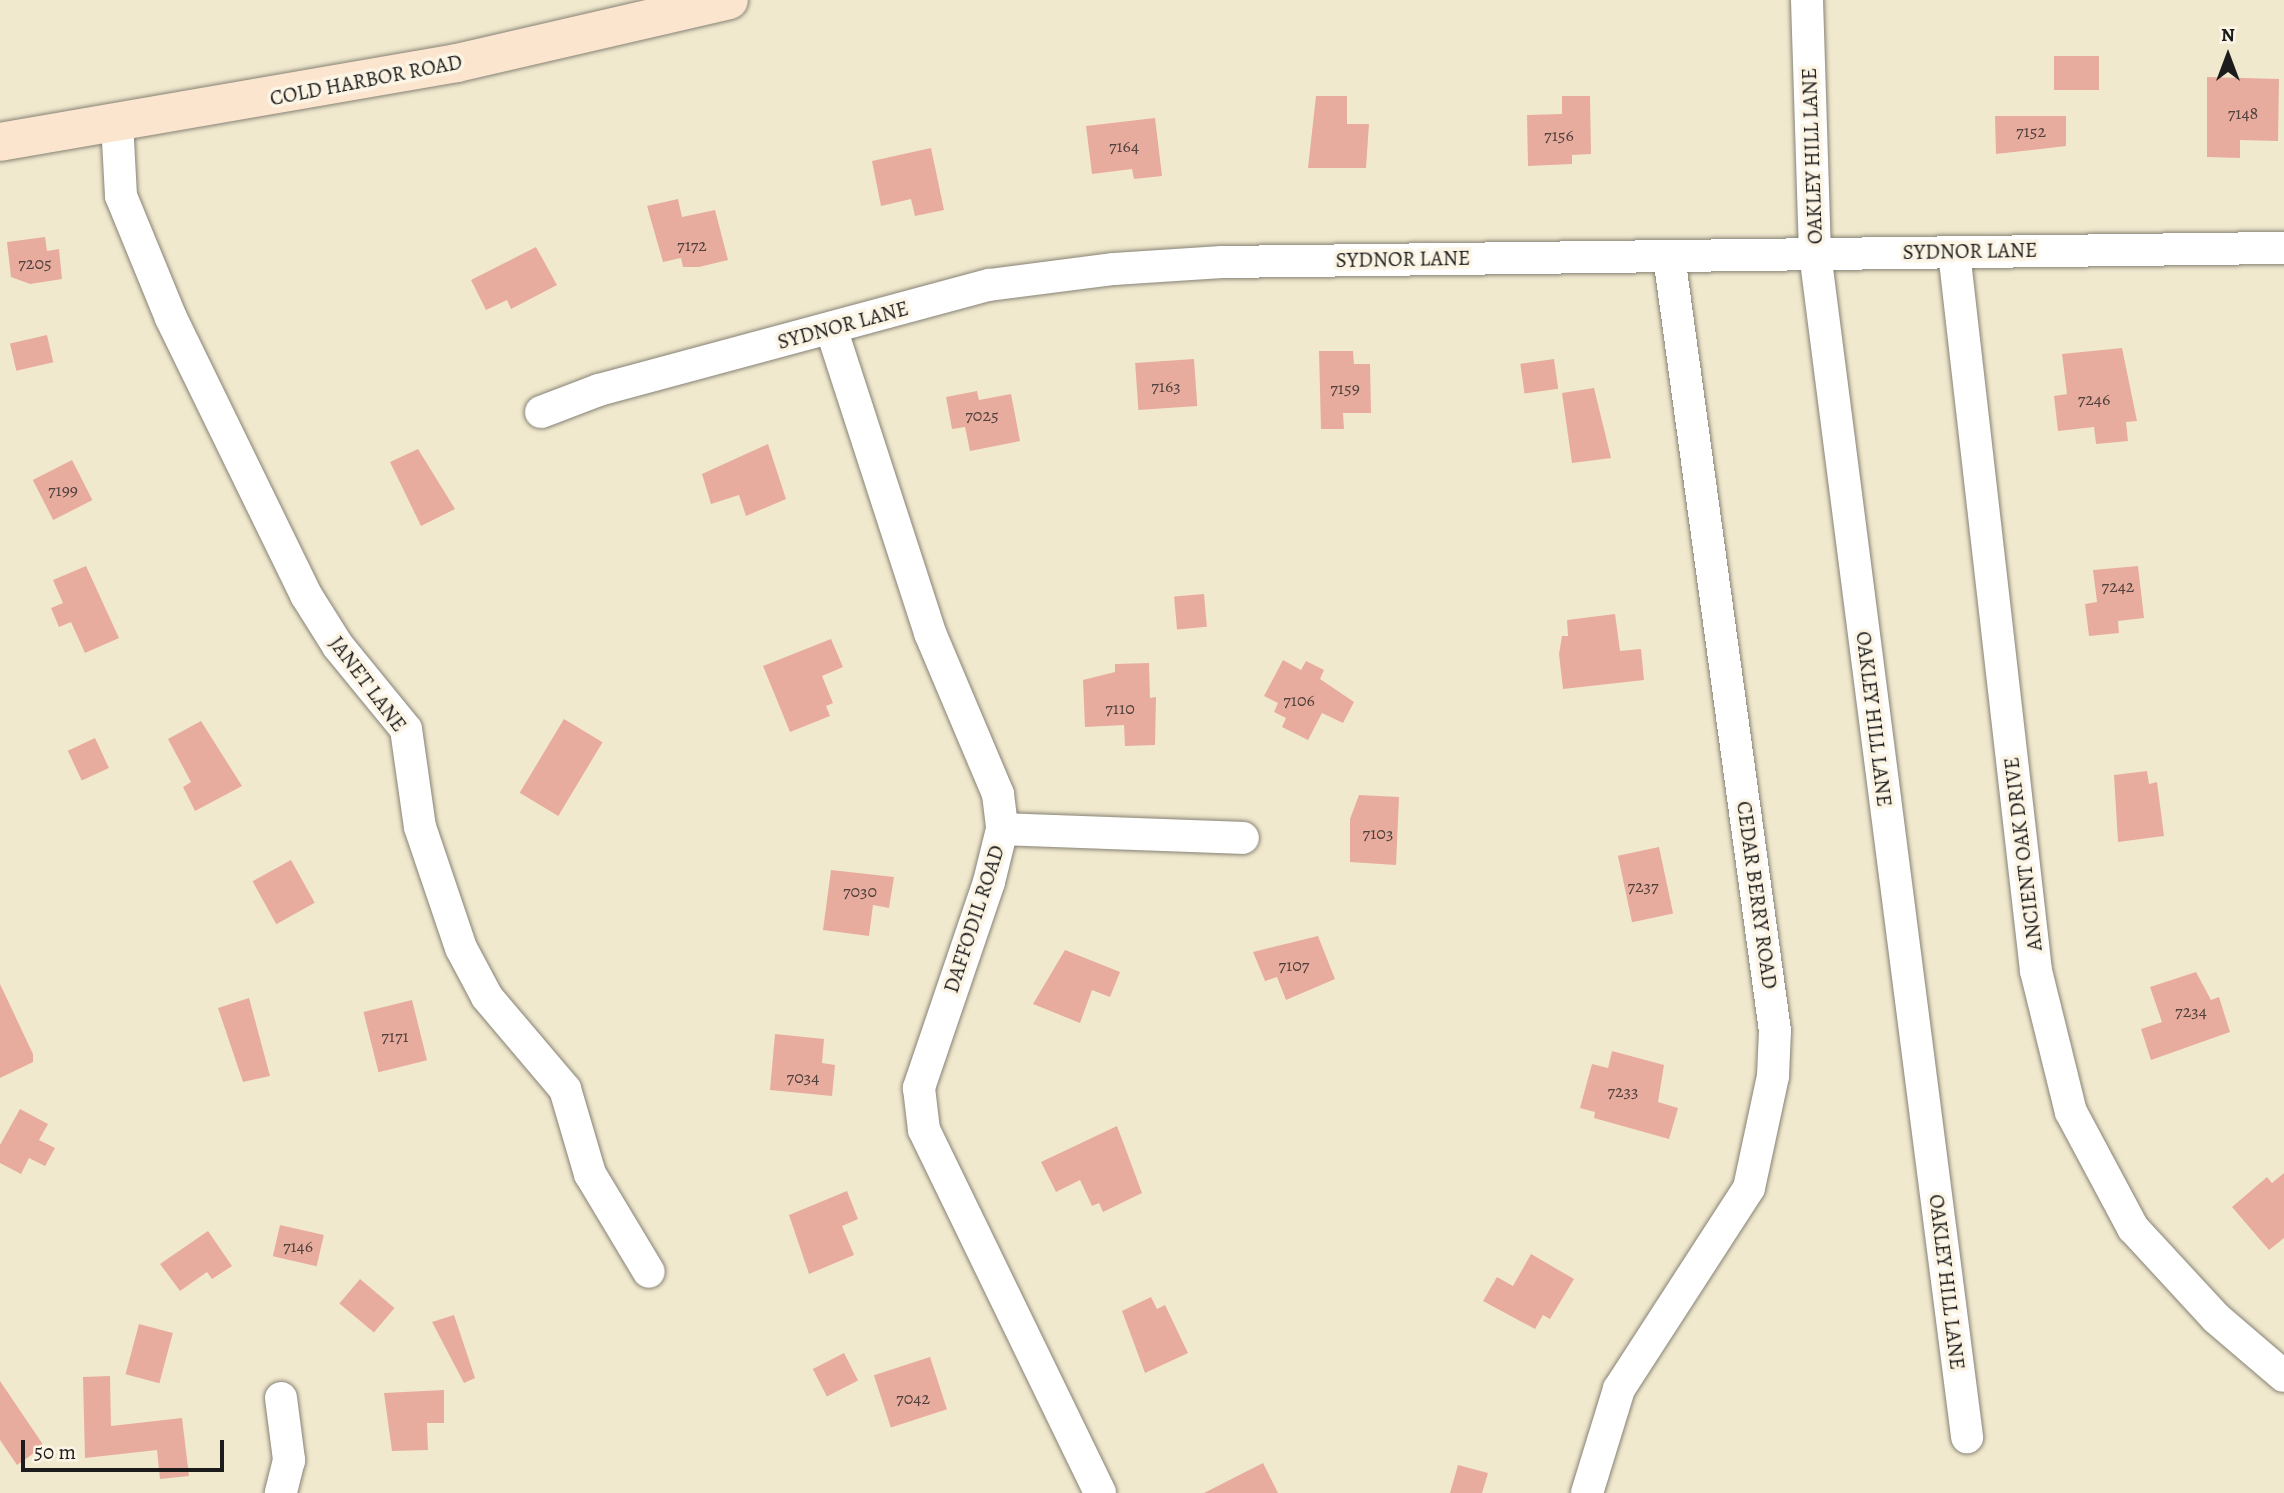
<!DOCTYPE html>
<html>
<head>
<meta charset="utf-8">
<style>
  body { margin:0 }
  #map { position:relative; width:2284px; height:1493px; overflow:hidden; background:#f1e9ce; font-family:Alegreya,serif }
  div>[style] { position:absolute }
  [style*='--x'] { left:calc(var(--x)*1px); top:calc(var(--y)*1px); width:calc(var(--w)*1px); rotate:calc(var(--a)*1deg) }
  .building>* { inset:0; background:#e8ac9e; transform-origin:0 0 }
  .roads { filter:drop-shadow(0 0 2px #868275) drop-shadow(0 0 2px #868275) }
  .street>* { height:32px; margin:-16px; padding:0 16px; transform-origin:16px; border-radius:16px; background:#fff }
  .secondary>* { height:38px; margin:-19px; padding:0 19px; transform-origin:19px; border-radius:19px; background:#fce5cf }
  span { translate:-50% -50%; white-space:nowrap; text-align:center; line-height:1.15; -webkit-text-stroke:7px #fcf5e5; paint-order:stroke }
  .number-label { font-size:18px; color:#4f403c }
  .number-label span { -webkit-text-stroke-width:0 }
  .street-label { font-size:21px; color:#1c1c1c }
  .north { position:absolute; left:2193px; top:21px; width:70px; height:70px; -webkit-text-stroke:5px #fcf5e5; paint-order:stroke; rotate:0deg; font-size:19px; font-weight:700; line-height:28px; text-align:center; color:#1c1c1c }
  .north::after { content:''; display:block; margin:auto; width:24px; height:32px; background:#1c1c1c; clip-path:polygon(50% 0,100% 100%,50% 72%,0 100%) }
  .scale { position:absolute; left:21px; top:1440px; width:203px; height:32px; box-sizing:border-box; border:4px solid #1c1c1c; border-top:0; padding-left:9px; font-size:21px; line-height:24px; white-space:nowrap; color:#1c1c1c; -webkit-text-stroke:5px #fcf5e5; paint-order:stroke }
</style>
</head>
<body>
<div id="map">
  <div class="building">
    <div style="left:2054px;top:56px;width:45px;height:34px"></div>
    <div style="clip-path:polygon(2207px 77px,2279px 79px,2278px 141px,2240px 140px,2240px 158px,2207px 157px)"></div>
    <div style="clip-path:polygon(1316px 96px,1347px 96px,1347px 124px,1369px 124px,1366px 168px,1308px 168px)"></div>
    <div style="clip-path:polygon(1562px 96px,1590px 96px,1591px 154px,1572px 155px,1572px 164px,1528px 166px,1527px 115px,1562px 114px)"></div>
    <div style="clip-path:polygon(1995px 116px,2066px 116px,2066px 146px,1996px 154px)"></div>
    <div style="clip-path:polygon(1155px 118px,1162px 176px,1134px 179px,1132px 169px,1092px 174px,1086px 126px)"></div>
    <div style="clip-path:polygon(931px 148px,944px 210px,915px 216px,911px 199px,881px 206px,872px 161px)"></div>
    <div style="clip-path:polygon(678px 199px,682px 217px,715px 210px,728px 260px,699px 267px,683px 267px,681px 258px,663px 262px,647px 206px)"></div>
    <div style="clip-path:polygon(45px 237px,47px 251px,59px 249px,62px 279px,30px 284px,11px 277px,7px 242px)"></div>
    <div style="clip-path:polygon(536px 247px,557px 285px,511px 309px,507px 300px,486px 310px,471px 280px)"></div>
    <div style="left:47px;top:335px;width:28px;height:38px;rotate:77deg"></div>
    <div style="clip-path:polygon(2122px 348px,2137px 421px,2126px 422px,2128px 441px,2096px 444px,2094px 427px,2058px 431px,2054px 396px,2067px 394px,2062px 354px)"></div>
    <div style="clip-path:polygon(1319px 351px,1353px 351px,1354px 364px,1370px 364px,1371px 413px,1343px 413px,1344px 429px,1321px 429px)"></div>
    <div style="left:1194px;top:359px;width:47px;height:59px;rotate:86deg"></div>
    <div style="left:1554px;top:359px;width:30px;height:34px;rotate:82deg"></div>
    <div style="clip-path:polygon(1594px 388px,1611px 458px,1572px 463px,1562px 393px)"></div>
    <div style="clip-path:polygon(977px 391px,979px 400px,1011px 394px,1020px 441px,970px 451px,965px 427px,952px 429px,946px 397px)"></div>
    <div style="clip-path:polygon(768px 444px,786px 499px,746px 516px,739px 495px,711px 504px,702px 474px)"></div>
    <div style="clip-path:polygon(418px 449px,455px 509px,421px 526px,390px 462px)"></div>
    <div style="left:72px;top:460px;width:45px;height:44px;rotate:63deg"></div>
    <div style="clip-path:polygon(86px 566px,119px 638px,85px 653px,71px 622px,59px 627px,51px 608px,63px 603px,53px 580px)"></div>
    <div style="clip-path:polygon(2138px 566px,2144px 618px,2118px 621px,2119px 633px,2089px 636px,2085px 604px,2097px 602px,2093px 570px)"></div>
    <div style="left:1204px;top:594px;width:33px;height:30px;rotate:85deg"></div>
    <div style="clip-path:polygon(1615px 614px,1620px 651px,1641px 649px,1644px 680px,1563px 689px,1559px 654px,1562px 636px,1568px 636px,1567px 620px)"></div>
    <div style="clip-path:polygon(831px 639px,843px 667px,822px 676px,833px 703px,826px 706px,830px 716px,790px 732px,763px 666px)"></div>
    <div style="clip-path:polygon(1283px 660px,1301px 670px,1306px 661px,1324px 670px,1320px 679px,1354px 702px,1343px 723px,1322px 713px,1308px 740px,1282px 727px,1286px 718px,1274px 712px,1278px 703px,1264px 696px)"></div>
    <div style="clip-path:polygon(1149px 663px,1150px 698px,1156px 697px,1155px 745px,1125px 746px,1124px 725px,1085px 727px,1083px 680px,1115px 672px,1115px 664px)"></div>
    <div style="left:564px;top:719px;width:45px;height:86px;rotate:31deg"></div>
    <div style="clip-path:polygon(201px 721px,242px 786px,195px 811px,183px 787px,191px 782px,168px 739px)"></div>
    <div style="left:95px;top:738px;width:33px;height:30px;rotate:65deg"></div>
    <div style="clip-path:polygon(2147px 771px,2149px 784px,2157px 782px,2164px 836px,2118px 842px,2114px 775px)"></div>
    <div style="clip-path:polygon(1359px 795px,1399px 797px,1396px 865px,1350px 862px,1350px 819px)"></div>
    <div style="left:1659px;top:847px;width:68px;height:42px;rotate:78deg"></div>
    <div style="left:291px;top:860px;width:49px;height:44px;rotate:61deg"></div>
    <div style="clip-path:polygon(831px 870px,894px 877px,889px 908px,873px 905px,869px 936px,823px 930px)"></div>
    <div style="clip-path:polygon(1318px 936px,1335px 979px,1286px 1000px,1277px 977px,1265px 981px,1253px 952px)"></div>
    <div style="clip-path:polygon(1065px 950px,1120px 972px,1110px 997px,1092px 990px,1080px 1023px,1033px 1004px)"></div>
    <div style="clip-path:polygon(2196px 972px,2211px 1000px,2219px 997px,2230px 1032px,2151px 1060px,2141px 1029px,2162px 1022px,2150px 987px)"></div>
    <div style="clip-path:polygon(0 984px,33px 1054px,33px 1062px,0 1078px)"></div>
    <div style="clip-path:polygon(249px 998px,270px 1076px,243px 1082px,218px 1008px)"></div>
    <div style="left:412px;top:1000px;width:62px;height:50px;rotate:76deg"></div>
    <div style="clip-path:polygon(775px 1034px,824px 1039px,822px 1063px,835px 1065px,832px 1096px,770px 1090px)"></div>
    <div style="clip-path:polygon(1612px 1051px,1664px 1065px,1658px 1102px,1678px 1108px,1669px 1139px,1594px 1118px,1595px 1112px,1580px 1108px,1592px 1064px,1608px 1068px)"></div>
    <div style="clip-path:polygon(20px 1109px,48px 1124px,39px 1140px,55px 1148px,45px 1166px,29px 1158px,21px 1174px,0 1163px,0 1145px)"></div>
    <div style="clip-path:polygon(1117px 1126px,1142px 1193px,1103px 1212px,1099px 1203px,1092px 1206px,1080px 1180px,1056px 1192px,1041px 1162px)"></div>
    <div style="clip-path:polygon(2284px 1173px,2284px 1238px,2269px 1250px,2232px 1207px,2267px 1177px,2272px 1183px)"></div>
    <div style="clip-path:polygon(847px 1191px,858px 1219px,842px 1226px,854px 1255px,809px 1274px,789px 1215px)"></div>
    <div style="left:280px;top:1225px;width:45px;height:32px;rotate:13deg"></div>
    <div style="clip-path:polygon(208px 1231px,232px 1266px,212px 1279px,207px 1272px,180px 1291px,160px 1264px)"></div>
    <div style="clip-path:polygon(1531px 1254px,1574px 1279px,1550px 1319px,1543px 1315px,1535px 1329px,1483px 1301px,1497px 1277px,1513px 1286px)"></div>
    <div style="left:360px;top:1279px;width:45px;height:32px;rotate:40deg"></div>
    <div style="clip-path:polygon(1151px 1297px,1157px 1309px,1165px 1305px,1188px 1353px,1145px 1373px,1122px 1311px)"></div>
    <div style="clip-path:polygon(454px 1315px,475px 1378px,464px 1383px,432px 1322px)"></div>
    <div style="left:139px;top:1324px;width:35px;height:52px;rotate:15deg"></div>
    <div style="left:844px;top:1353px;width:31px;height:35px;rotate:63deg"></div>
    <div style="left:930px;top:1357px;width:55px;height:59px;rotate:72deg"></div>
    <div style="clip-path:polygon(110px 1376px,111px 1426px,182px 1418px,189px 1476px,160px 1479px,157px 1450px,85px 1458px,83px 1377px)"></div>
    <div style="clip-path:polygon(0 1381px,44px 1446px,17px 1465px,0 1440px)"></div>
    <div style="clip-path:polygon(444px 1390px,444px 1423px,427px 1423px,428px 1450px,392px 1451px,384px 1393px)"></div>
    <div style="clip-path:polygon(1263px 1463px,1278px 1493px,1204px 1493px)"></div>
    <div style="clip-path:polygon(1458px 1465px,1488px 1473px,1482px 1493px,1450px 1493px)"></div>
  </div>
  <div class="roads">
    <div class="street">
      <div style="--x:1807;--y:0;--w:253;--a:88.2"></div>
      <div style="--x:1815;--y:253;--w:1194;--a:82.68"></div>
      <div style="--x:117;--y:122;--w:74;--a:86.9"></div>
      <div style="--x:121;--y:196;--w:132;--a:67.7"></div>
      <div style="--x:171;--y:318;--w:308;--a:64"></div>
      <div style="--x:306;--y:595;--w:60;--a:57.9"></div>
      <div style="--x:338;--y:646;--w:107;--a:50.7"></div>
      <div style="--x:406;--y:729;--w:99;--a:81.9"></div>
      <div style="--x:420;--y:827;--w:128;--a:71.3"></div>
      <div style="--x:461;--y:948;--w:55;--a:62"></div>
      <div style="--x:487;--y:997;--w:121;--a:49.7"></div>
      <div style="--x:565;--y:1089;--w:89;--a:73.6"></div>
      <div style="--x:590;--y:1174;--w:114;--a:59"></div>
      <div style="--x:1954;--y:252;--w:724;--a:83.49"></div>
      <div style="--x:2036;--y:971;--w:145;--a:76.1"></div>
      <div style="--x:2071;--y:1112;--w:132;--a:61.9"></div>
      <div style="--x:2133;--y:1228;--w:122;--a:47.3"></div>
      <div style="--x:2216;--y:1318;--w:89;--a:40.5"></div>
      <div style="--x:831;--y:328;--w:321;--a:72"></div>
      <div style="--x:930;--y:633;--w:175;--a:67.1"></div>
      <div style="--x:998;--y:794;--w:35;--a:83"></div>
      <div style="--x:1002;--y:829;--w:55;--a:103.8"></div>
      <div style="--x:989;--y:882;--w:218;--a:108.8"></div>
      <div style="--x:919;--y:1088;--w:42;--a:83.2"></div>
      <div style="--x:924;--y:1130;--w:403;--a:64.1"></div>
      <div style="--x:541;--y:412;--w:62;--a:-20.8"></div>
      <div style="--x:599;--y:390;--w:404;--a:-15.1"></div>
      <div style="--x:989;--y:285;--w:126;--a:-7.3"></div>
      <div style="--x:1114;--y:269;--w:108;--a:-3.7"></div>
      <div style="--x:1222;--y:262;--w:1062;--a:-0.76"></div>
      <div style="--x:1002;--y:829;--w:241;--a:2.1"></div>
      <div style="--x:281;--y:1398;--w:63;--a:82.6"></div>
      <div style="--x:289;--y:1460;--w:34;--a:104"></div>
      <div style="--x:1587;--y:1493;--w:109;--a:-72.9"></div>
      <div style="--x:1619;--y:1389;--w:239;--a:-57.1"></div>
      <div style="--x:1749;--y:1188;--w:115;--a:-77.9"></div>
      <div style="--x:1773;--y:1076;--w:45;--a:-87.5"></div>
      <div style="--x:1775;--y:1031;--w:782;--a:-97.79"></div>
    </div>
    <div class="secondary">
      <div style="--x:0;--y:142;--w:464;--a:-9.8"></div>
      <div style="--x:457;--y:63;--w:279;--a:-13"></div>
    </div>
  </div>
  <div class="number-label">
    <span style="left:2243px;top:113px">7148</span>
    <span style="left:2031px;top:131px">7152</span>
    <span style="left:1559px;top:135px">7156</span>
    <span style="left:1124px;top:146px">7164</span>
    <span style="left:692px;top:245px">7172</span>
    <span style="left:35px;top:263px">7205</span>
    <span style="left:1166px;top:386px">7163</span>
    <span style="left:1345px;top:388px">7159</span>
    <span style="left:2094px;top:399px">7246</span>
    <span style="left:982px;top:415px">7025</span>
    <span style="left:63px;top:490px">7199</span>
    <span style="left:2118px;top:586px">7242</span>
    <span style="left:1299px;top:700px">7106</span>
    <span style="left:1120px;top:708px">7110</span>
    <span style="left:1378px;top:833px">7103</span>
    <span style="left:1643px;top:886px">7237</span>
    <span style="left:860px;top:891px">7030</span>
    <span style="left:1294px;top:965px">7107</span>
    <span style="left:2191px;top:1011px">7234</span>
    <span style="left:395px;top:1036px">7171</span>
    <span style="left:803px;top:1077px">7034</span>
    <span style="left:1623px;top:1091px">7233</span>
    <span style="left:298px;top:1246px">7146</span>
    <span style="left:913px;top:1398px">7042</span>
  </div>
  <div class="street-label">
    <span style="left:366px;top:80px;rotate:-11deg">COLD HARBOR ROAD</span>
    <span style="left:1812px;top:156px;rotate:-92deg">OAKLEY HILL LANE</span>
    <span style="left:1970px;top:251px;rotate:-1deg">SYDNOR LANE</span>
    <span style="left:1403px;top:259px;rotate:-1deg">SYDNOR LANE</span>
    <span style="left:843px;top:325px;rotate:-15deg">SYDNOR LANE</span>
    <span style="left:368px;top:684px;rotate:53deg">JANET LANE</span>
    <span style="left:1874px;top:719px;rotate:83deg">OAKLEY HILL LANE</span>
    <span style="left:2023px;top:854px;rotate:-97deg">ANCIENT OAK DRIVE</span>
    <span style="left:1757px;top:895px;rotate:82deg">CEDAR BERRY ROAD</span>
    <span style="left:974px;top:919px;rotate:-72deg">DAFFODIL ROAD</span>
    <span style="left:1947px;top:1282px;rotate:83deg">OAKLEY HILL LANE</span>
  </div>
  <div class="north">N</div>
  <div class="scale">50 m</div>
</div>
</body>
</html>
